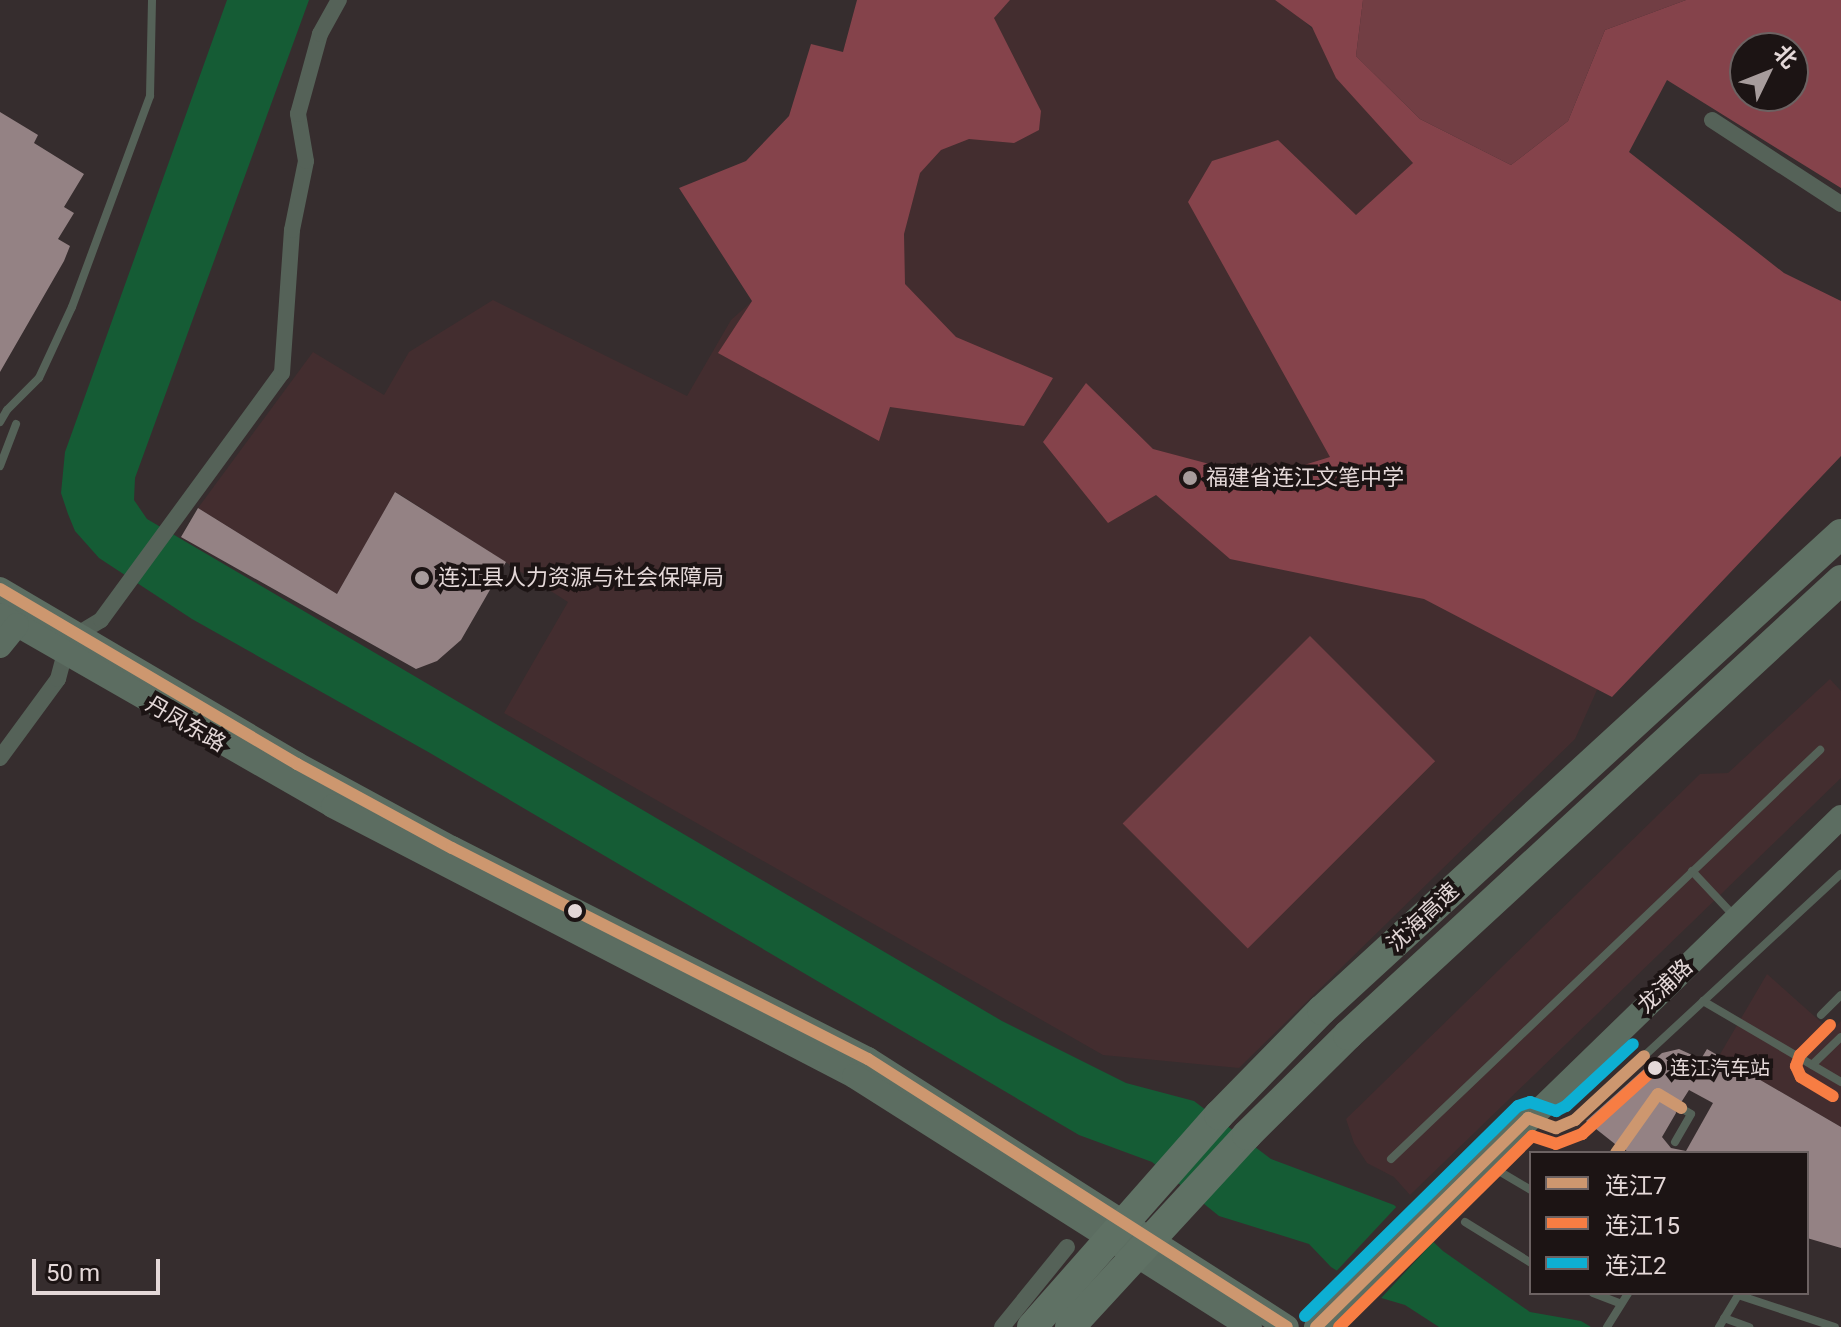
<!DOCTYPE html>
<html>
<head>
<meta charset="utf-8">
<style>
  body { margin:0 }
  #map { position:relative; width:1841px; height:1327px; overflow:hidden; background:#362d2e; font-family:Roboto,"Noto Sans SC",sans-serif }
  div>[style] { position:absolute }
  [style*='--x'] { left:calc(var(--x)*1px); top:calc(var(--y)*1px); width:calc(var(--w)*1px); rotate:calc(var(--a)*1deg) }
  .built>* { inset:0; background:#432d2f }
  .green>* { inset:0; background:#723e44; transform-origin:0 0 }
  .forest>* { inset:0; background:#85434b }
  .water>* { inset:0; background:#155c35 }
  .pier>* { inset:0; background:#362d2e; transform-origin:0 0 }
  .building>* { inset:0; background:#948284 }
  .lane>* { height:8px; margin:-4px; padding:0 4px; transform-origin:4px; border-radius:4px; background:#556258 }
  .street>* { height:16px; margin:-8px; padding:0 8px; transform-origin:8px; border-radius:8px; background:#556258 }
  .secondary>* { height:24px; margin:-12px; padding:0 12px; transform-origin:12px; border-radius:12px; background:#5c6d61 }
  .highway>* { height:30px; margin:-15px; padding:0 15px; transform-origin:15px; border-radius:15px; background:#5f7164 }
  .bus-1>* { height:12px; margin:-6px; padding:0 6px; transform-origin:6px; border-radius:6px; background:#cd976f }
  .bus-2>* { height:12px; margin:-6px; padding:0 6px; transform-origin:6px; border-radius:6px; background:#f77d43 }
  .bus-3>* { height:12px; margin:-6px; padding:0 6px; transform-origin:6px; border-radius:6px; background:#0dafd3 }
  .dots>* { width:22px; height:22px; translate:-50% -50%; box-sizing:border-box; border:4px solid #1c1414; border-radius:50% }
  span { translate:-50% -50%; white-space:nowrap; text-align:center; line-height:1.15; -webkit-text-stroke:8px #1c1414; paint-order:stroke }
  .bus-label { font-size:20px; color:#e4d8d8 }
  .left { translate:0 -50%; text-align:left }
  .poi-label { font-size:22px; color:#e4d8d8 }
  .street-label { font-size:22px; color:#e4d8d8 }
  .legend { position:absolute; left:1529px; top:1151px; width:280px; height:144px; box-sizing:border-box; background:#1c1414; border:2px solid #6c6262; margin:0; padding:10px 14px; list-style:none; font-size:24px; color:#e4d8d8 }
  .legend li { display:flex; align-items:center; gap:16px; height:40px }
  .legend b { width:40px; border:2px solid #6c6262 }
  .north { position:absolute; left:1729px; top:32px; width:80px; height:80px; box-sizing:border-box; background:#1c1414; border:2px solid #6c6262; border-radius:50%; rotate:47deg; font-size:22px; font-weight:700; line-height:32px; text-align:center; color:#e4d8d8 }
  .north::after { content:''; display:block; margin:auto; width:28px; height:36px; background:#a79c9c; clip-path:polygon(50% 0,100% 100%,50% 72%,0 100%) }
  .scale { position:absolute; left:32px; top:1259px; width:128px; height:36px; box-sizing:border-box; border:4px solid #e4d8d8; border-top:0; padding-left:10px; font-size:24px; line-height:28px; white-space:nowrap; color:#e4d8d8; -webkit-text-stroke:6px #1c1414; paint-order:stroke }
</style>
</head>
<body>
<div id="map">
  <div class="built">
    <div style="clip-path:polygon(1010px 0,1275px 0,1297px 14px,1429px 146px,1666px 536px,1575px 739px,1239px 1068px,1103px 1055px,504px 713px,568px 602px,396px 492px,337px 594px,198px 508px,313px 352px,384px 395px,409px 352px,493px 300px,687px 396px,731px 320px,899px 171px,994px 17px)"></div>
    <div style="clip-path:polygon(1830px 679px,1841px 691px,1841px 778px,1410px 1195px,1394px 1177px,1367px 1163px,1354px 1143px,1346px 1119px,1700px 774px,1728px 773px)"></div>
    <div style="clip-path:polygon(1767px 974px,1831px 1031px,1841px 1021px,1841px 1127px,1719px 1056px)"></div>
  </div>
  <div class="green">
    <div style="clip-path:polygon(1363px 0,1686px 0,1605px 30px,1568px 121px,1511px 165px,1420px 119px,1356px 56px)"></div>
    <div style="left:1310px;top:636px;width:177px;height:265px;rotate:45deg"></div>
  </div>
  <div class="forest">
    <div style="clip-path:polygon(857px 0,1010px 0,994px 18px,1041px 111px,1039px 130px,1014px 143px,969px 139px,941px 150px,920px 173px,904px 234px,905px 284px,956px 337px,1053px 378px,1024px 426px,890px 407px,879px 441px,718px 353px,752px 301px,679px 188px,746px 161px,789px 116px,811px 44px,843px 52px)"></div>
    <div style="clip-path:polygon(evenodd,1275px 0,1363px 0,1356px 56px,1420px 119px,1511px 165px,1568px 121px,1605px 30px,1686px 0,1841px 0,1841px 188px,1667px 80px,1629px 152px,1784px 273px,1841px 301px,1841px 456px,1612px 697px,1424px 599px,1230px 559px,1156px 495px,1108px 523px,1043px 442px,1086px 383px,1153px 449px,1262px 478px,1330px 457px,1188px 202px,1212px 161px,1278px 140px,1356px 215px,1413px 163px,1336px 78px,1312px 27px,1275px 0,1793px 48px,1793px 96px,1745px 96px,1745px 48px,1793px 48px)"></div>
  </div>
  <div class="water">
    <div style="clip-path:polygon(227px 0,309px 0,135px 478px,134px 500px,147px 519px,1002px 1021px,1126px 1083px,1194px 1101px,1271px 1159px,1394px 1205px,1443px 1251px,1530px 1312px,1581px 1321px,1591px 1327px,1439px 1327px,1405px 1305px,1378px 1297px,1331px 1267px,1309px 1244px,1219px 1216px,1152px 1162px,1079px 1135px,430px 753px,192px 619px,99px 558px,75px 531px,68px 514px,61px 493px,65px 452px)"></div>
  </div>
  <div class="pier">
    <div style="left:1399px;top:1204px;width:51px;height:96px;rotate:43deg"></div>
  </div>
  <div class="building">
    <div style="clip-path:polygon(0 112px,38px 135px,34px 143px,84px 174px,64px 207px,74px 213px,58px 239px,70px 246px,64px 261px,0 372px)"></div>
    <div style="clip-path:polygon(395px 492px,506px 562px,461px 640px,437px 661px,416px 669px,181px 537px,198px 508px,337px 594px)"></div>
    <div style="clip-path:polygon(evenodd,1679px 1049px,1701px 1059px,1707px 1049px,1841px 1127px,1841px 1248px,1807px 1238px,1807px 1153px,1628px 1153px,1622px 1145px,1615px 1144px,1586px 1121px,1662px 1053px,1679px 1049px,1689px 1090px,1713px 1103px,1686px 1151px,1671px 1148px,1662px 1137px,1676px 1113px,1675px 1105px,1682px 1101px,1689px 1090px)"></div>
  </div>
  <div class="lane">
    <div style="--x:0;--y:422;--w:14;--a:-60"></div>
    <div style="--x:7;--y:410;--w:45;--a:-45"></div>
    <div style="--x:39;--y:378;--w:78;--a:-65.1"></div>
    <div style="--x:72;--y:307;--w:225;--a:-69.7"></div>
    <div style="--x:150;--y:96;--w:96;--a:-88.8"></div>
    <div style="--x:0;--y:466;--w:45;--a:-69.1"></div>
    <div style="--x:1692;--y:871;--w:63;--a:46.9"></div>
    <div style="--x:1703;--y:1001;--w:160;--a:30.4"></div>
    <div style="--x:1821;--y:1015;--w:28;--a:-45"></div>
    <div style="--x:1812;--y:1065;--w:40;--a:-44"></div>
    <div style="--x:1533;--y:1121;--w:24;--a:17"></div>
    <div style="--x:1556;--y:1128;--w:21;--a:-23"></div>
    <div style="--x:1575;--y:1120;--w:362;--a:-42.8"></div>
    <div style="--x:1675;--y:1142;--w:32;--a:-60"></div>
    <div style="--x:1691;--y:1114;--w:12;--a:-149"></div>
    <div style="--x:1616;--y:1153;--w:4;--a:-56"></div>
    <div style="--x:1391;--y:1159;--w:593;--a:-43.63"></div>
    <div style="--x:1487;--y:1164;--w:51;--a:30.6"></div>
    <div style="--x:1465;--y:1222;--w:78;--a:31.8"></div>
    <div style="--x:1593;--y:1293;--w:30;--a:21"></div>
    <div style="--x:1724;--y:1318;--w:27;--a:20"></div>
    <div style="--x:1607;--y:1327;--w:40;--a:-58"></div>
    <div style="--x:1719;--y:1327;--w:37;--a:-59"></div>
    <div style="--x:1738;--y:1295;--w:102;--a:18.3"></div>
  </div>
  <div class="street">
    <div style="--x:1712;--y:120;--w:154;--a:33.1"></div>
    <div style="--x:0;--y:758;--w:98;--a:-53.7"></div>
    <div style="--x:58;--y:679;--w:27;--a:-75"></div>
    <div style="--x:65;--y:653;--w:21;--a:-59"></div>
    <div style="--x:76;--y:635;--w:29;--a:-31"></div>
    <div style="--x:101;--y:620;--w:306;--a:-53.8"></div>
    <div style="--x:282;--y:373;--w:143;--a:-86"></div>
    <div style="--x:292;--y:230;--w:70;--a:-78.5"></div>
    <div style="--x:306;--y:161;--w:48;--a:-99.7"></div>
    <div style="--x:298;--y:114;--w:83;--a:-74.6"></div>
    <div style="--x:320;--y:34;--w:39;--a:-61"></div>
    <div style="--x:1002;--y:1327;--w:103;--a:-50.9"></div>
  </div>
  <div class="secondary">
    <div style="--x:0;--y:589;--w:345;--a:30.5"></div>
    <div style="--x:297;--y:764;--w:176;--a:28.5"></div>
    <div style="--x:452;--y:848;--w:466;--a:26.9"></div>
    <div style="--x:868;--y:1059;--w:497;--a:32.6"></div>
    <div style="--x:0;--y:615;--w:384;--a:29.8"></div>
    <div style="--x:333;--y:806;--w:587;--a:27.39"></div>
    <div style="--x:854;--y:1076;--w:469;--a:32.4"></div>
    <div style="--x:0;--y:646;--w:27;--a:-51"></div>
    <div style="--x:1316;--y:1327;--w:732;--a:-44.17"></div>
  </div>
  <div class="highway">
    <div style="--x:1032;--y:1327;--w:283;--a:-48.6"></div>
    <div style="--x:1219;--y:1115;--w:147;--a:-45.6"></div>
    <div style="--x:1322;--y:1010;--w:704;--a:-42.53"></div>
    <div style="--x:1070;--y:1327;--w:261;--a:-47.3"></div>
    <div style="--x:1247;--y:1135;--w:142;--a:-44.7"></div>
    <div style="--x:1348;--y:1035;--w:671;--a:-42.7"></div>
  </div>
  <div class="bus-1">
    <div style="--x:0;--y:589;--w:345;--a:30.5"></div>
    <div style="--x:297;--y:764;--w:176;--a:28.5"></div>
    <div style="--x:452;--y:848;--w:466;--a:26.9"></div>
    <div style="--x:868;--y:1059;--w:497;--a:32.6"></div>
    <div style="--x:1616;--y:1153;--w:72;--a:-54.6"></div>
    <div style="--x:1658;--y:1094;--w:27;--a:31"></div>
    <div style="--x:1316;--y:1327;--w:298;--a:-44.6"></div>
    <div style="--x:1528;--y:1118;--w:30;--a:20"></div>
    <div style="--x:1556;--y:1128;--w:21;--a:-23"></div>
    <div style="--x:1575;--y:1120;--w:94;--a:-42.8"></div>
  </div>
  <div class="bus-2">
    <div style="--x:1830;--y:1025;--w:42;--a:135"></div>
    <div style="--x:1800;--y:1055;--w:12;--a:110"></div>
    <div style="--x:1796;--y:1066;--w:12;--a:66"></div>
    <div style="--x:1801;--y:1077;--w:37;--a:31"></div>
    <div style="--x:1339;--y:1327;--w:272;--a:-44.7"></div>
    <div style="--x:1532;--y:1136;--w:25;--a:18"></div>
    <div style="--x:1556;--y:1144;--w:28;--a:-21"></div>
    <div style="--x:1582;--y:1134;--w:98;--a:-42.1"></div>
  </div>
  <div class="bus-3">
    <div style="--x:1305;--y:1316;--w:299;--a:-44.6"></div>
    <div style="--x:1518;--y:1106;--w:13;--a:-18"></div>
    <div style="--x:1530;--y:1102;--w:28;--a:19"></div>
    <div style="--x:1556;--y:1111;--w:11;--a:-27"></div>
    <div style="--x:1566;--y:1106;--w:91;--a:-42.8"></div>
  </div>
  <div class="dots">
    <div style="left:1190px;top:478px;background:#a79c9c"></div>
    <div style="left:422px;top:578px;background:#a79c9c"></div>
    <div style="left:575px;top:911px;background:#e4d8d8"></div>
    <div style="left:1655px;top:1068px;background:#e4d8d8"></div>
  </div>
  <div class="bus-label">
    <span class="left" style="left:1670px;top:1068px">连江汽车站</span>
  </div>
  <div class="poi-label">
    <span class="left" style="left:1206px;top:478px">福建省连江文笔中学</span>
    <span class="left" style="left:438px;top:578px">连江县人力资源与社会保障局</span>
  </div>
  <div class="street-label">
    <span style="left:186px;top:724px;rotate:30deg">丹凤东路</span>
    <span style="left:1423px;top:917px;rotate:-43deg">沈海高速</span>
    <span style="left:1665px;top:986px;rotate:-44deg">龙浦路</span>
  </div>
  <ul class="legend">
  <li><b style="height:10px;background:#cd976f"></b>连江7</li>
  <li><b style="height:10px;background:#f77d43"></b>连江15</li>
  <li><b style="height:10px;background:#0dafd3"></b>连江2</li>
  </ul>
  <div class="north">北</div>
  <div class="scale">50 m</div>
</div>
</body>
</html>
